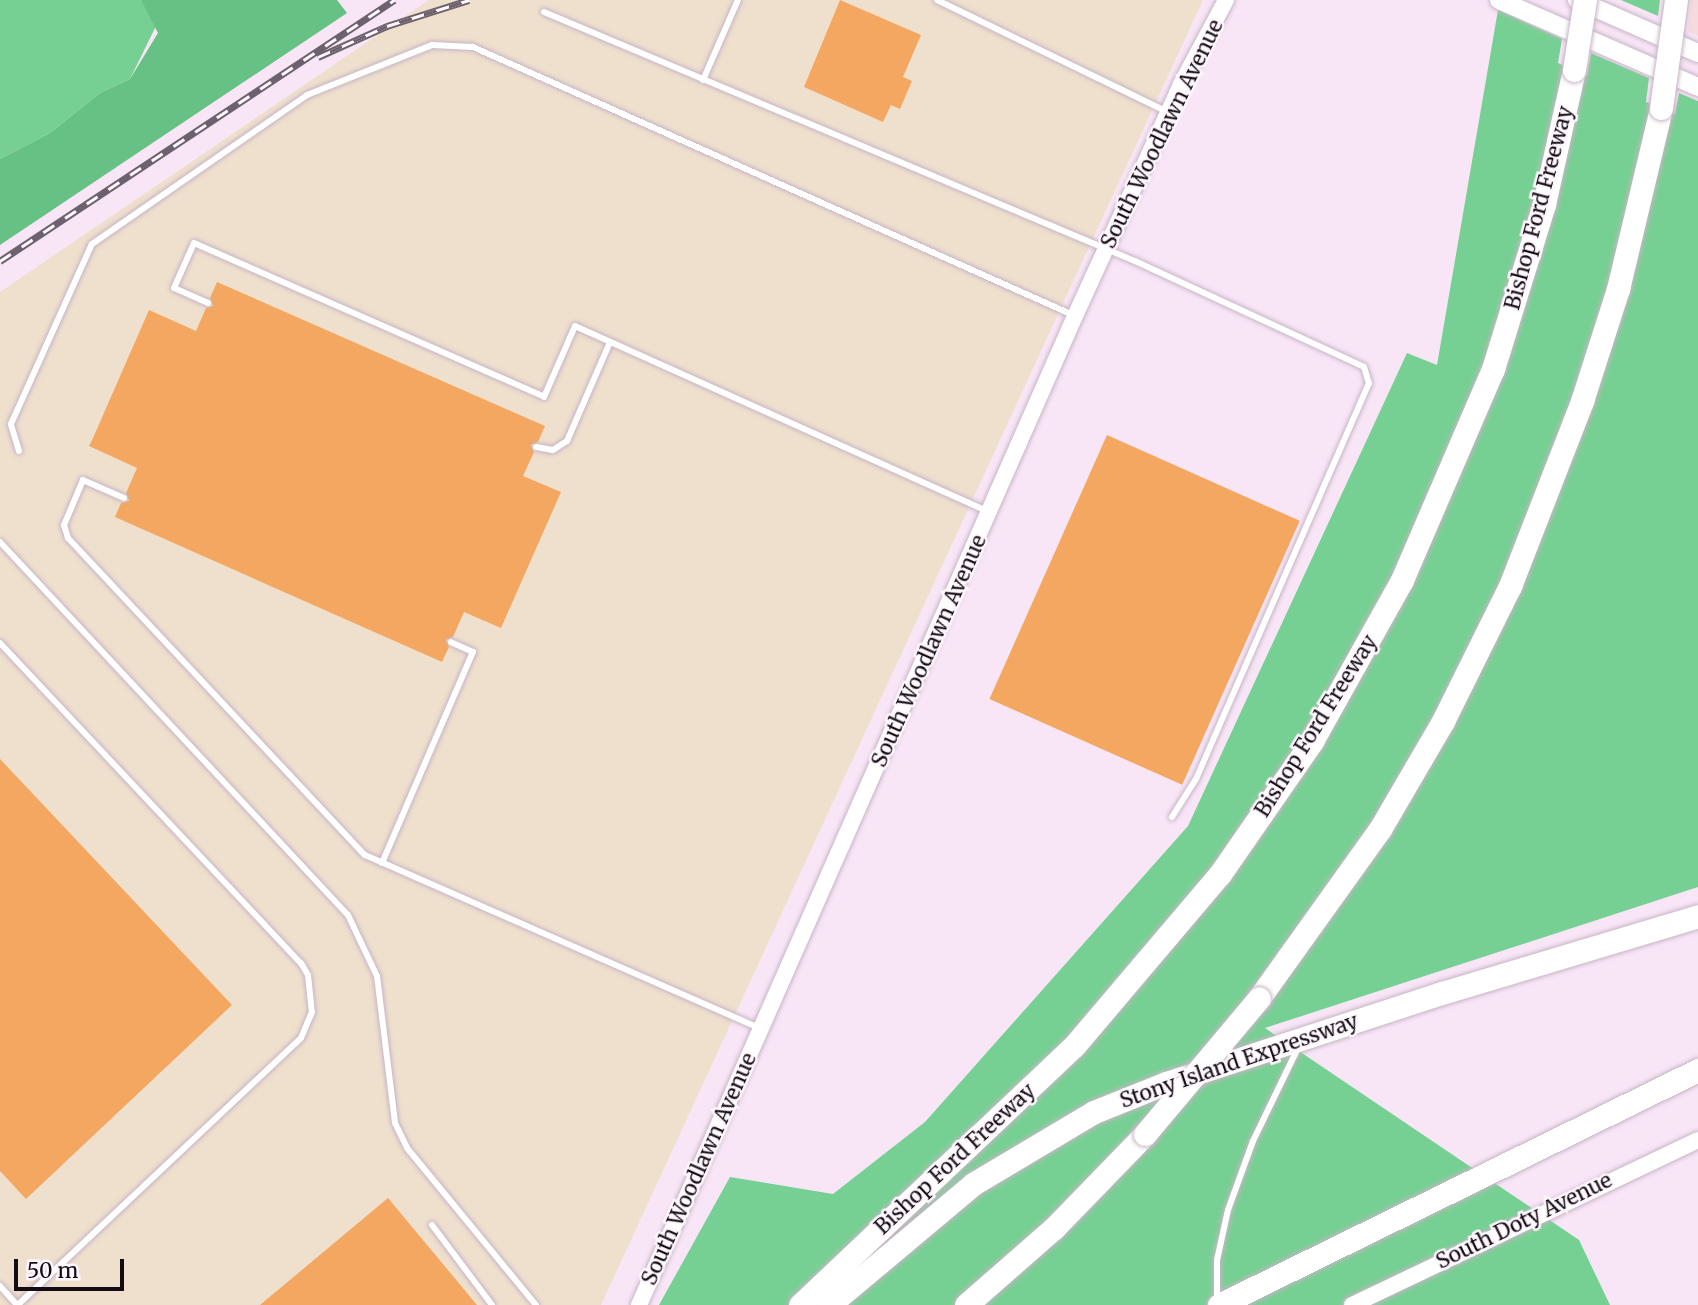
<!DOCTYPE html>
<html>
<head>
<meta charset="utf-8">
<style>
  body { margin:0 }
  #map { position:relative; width:1698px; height:1305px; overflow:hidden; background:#f8e6f7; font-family:Merriweather,serif }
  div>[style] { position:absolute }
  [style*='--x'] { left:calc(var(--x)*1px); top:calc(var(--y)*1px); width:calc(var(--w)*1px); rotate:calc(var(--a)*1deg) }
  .industrial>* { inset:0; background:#efe0cd }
  .education>* { inset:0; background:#f6dbde }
  .green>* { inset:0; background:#77d093 }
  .forest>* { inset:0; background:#66c184 }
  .building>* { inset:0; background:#f3a760; transform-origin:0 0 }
  .roads { filter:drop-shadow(0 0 2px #c7b5c5) drop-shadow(0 0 2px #c7b5c5) }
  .service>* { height:6px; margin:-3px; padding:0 3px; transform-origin:3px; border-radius:3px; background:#fff }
  .tertiary>* { height:16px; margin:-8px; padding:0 8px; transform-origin:8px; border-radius:8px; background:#fff }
  .secondary>* { height:18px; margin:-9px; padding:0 9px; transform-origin:9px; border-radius:9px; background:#fff }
  .motorway>* { height:23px; margin:-11.5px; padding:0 11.5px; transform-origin:11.5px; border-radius:11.5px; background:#fff }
  .rail>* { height:7px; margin-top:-3.5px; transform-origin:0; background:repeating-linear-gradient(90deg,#fff7fe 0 13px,#6c616c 0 26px); box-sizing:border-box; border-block:2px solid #6c616c }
  .bridges { filter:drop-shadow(0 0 2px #c7b5c5) drop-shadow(0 0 2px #c7b5c5) }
  .motorway-bridge>* { height:23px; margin:-11.5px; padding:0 11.5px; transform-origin:11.5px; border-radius:11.5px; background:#fff }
  span { translate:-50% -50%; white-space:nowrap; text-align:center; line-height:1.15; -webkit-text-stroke:5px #fff7fe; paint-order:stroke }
  .street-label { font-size:21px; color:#130d13 }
  .scale { position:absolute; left:14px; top:1259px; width:110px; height:32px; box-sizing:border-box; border:4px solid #130d13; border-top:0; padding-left:9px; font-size:21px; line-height:24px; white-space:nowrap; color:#130d13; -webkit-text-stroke:5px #fff7fe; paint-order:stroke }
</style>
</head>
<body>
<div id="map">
  <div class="industrial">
    <div style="clip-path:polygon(429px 0,1203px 0,601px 1305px,0 1305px,0 292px)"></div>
  </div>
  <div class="education">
    <div style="clip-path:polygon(1691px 0,1698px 0,1698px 36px,1688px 32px)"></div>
  </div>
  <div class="green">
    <div style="clip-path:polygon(0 0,141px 0,157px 24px,130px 79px,100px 93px,50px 133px,0 159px)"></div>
    <div style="clip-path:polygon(1621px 0,1660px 0,1658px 16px)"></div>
    <div style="clip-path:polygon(1498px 10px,1562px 39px,1558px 63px,1587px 76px,1591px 53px,1649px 78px,1646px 102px,1675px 114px,1679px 93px,1698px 101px,1698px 887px,1265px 1028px,1579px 1240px,1610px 1305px,659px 1305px,730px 1177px,833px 1194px,925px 1122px,1188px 826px,1407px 353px,1437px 365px)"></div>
  </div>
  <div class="forest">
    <div style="clip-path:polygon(141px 0,337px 0,347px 13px,0 245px,0 159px,50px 133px,100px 93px,130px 79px,158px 33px)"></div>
  </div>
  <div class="building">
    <div style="clip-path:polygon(840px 0,921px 35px,903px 77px,912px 81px,900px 109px,891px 105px,883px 122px,804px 87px)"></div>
    <div style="clip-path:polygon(217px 282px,545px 426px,538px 442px,531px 445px,534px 452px,523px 476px,561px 492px,501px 628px,464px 612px,453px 637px,446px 640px,449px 647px,442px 662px,115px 517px,121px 503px,129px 501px,126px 493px,137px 468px,89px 446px,93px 438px,149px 310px,196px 331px,206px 308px,213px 306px,210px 298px)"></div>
    <div style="left:1107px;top:435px;width:211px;height:289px;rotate:24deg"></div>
    <div style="clip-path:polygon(0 759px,232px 1005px,26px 1199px,0 1171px)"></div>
    <div style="clip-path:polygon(388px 1198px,477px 1305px,260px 1305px)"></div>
  </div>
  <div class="roads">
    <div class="service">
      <div style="--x:937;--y:0;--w:254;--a:25.9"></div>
      <div style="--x:544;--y:12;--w:641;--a:22.85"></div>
      <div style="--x:1135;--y:261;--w:252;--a:24.8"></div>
      <div style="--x:1364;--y:367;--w:17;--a:73"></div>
      <div style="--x:1369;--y:383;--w:432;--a:113.6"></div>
      <div style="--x:1196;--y:779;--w:45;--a:122.3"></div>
      <div style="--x:703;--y:80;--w:87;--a:-66.4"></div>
      <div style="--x:208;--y:303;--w:37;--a:-156"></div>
      <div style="--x:174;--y:288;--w:49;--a:-66"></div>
      <div style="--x:194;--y:243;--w:382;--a:23.7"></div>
      <div style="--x:544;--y:397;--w:77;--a:-66.4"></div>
      <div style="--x:575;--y:326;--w:454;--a:24.2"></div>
      <div style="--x:536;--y:447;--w:17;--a:10"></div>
      <div style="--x:553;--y:450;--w:17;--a:-33"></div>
      <div style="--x:567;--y:441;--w:108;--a:-66.5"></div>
      <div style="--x:19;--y:451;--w:28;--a:-107"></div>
      <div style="--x:11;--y:424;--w:197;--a:-65.8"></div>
      <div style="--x:92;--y:244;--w:262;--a:-34.7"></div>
      <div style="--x:307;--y:95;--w:135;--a:-21.8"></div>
      <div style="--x:432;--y:45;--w:41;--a:2.8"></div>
      <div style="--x:473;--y:47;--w:657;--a:24.07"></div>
      <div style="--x:124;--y:498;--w:45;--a:-156.3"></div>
      <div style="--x:83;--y:480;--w:49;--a:112.9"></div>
      <div style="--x:64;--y:525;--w:14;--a:73"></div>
      <div style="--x:68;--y:538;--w:434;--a:46.9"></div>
      <div style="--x:365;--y:855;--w:433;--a:23.7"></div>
      <div style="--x:0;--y:542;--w:510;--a:46.99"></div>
      <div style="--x:348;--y:915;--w:68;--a:64.6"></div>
      <div style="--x:377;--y:976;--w:148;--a:83"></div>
      <div style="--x:395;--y:1123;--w:28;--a:64"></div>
      <div style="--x:407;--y:1148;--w:203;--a:50.6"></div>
      <div style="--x:0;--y:643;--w:439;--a:46.8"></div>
      <div style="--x:301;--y:963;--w:14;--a:60"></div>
      <div style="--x:308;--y:975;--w:37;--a:84"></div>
      <div style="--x:312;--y:1012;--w:28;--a:113"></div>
      <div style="--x:301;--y:1038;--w:389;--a:136.7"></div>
      <div style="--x:382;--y:863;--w:230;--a:-66.7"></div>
      <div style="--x:473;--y:652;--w:24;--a:-156"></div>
      <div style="--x:432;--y:1225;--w:100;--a:53.1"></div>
      <div style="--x:0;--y:1286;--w:25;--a:48"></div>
      <div style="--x:1217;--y:1300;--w:40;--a:-90"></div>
      <div style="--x:1217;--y:1260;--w:51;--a:-77.6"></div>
      <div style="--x:1228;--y:1210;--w:73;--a:-70.1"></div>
      <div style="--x:1253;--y:1141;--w:106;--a:-64.2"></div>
    </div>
    <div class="tertiary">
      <div style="--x:639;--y:1305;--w:1081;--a:-66.21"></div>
      <div style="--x:1075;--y:316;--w:255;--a:-65.4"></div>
      <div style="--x:1181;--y:84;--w:95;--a:-61.8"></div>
      <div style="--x:1352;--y:1305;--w:383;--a:-25.5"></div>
    </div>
    <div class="secondary">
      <div style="--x:1499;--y:0;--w:217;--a:23.6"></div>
      <div style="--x:1577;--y:0;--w:132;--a:23.7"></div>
    </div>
    <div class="motorway">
      <div style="--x:1259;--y:998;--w:208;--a:-54.4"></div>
      <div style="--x:1380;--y:829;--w:125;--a:-59.7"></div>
      <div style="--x:1443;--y:721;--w:151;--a:-63.6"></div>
      <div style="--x:1510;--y:586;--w:199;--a:-68.7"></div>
      <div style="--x:1582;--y:401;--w:118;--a:-72.2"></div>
      <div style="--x:1618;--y:289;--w:186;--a:-76.6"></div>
      <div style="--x:800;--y:1305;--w:377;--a:-43.4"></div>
      <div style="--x:1074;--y:1046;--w:226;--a:-49.7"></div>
      <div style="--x:1220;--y:874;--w:162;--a:-55.3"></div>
      <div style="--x:1312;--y:741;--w:184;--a:-60.8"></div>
      <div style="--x:1402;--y:580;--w:230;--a:-66.7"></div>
      <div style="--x:1493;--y:369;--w:173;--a:-72.8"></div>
      <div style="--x:1544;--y:204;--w:137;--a:-77.4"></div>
      <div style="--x:829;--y:1305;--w:188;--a:-40"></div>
      <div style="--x:973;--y:1184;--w:141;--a:-30.8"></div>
      <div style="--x:1094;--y:1112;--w:78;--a:-21.9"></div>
      <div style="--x:1166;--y:1083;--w:290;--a:-18.1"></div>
      <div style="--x:1442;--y:993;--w:267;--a:-16.7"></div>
      <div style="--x:966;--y:1305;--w:117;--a:-41.2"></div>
      <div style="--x:1054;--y:1228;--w:131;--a:-45.9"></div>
      <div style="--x:1219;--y:1305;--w:534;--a:-26.13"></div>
    </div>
  </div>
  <div class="rail">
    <div style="--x:318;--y:57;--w:76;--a:-24.2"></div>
    <div style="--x:387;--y:26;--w:86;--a:-17.6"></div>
    <div style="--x:0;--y:261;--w:473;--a:-33.5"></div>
  </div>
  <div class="bridges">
    <div class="motorway-bridge">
      <div style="--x:1574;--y:70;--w:71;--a:-81.1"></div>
      <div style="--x:1661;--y:108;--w:109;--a:-82.1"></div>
      <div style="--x:1145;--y:1134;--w:177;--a:-50"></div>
    </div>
  </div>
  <div class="street-label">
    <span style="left:1162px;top:134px;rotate:-64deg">South Woodlawn Avenue</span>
    <span style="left:1539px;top:208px;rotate:-75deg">Bishop Ford Freeway</span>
    <span style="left:929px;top:651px;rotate:-66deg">South Woodlawn Avenue</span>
    <span style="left:1316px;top:726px;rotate:-58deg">Bishop Ford Freeway</span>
    <span style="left:1239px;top:1061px;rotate:-19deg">Stony Island Expressway</span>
    <span style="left:955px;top:1159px;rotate:-43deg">Bishop Ford Freeway</span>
    <span style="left:699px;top:1169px;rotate:-66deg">South Woodlawn Avenue</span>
    <span style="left:1524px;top:1221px;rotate:-26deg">South Doty Avenue</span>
  </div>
  <div class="scale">50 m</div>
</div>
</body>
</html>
